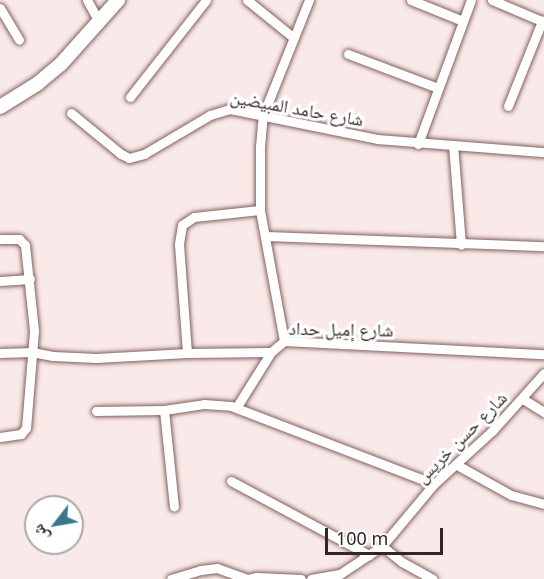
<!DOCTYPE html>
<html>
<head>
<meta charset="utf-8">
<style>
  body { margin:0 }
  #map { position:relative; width:544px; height:579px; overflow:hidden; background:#f9e9e8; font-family:"Noto Sans","Noto Naskh Arabic",sans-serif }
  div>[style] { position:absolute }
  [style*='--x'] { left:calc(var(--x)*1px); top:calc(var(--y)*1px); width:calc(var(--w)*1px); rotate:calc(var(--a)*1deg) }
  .roads { filter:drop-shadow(0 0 2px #82605f) drop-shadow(0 0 2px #82605f) }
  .street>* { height:9px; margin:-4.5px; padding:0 4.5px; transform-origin:4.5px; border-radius:4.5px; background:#fff }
  .secondary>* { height:14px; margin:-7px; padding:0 7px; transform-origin:7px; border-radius:7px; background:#fff }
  span { translate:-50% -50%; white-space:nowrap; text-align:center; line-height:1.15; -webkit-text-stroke:6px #fff; paint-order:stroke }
  .street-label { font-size:18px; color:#342625 }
  .north { position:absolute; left:24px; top:495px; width:60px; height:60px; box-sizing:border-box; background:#fff; border:2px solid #aea8a8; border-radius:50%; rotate:239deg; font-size:16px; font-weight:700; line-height:24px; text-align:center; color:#342625 }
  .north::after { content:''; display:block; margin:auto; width:21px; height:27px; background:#3a768e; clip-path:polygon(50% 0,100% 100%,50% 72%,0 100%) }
  .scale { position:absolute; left:325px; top:528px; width:118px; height:27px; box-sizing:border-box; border:3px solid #342625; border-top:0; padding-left:8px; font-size:18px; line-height:21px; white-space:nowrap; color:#342625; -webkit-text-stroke:4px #fff; paint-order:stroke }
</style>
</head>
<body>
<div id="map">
  <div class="roads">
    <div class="street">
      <div style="--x:87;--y:0;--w:26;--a:61"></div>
      <div style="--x:247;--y:0;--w:60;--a:39"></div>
      <div style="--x:411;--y:0;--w:56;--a:22"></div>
      <div style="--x:492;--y:0;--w:56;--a:22.9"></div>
      <div style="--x:0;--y:8;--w:37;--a:59"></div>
      <div style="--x:348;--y:54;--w:96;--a:20.7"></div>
      <div style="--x:130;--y:97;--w:123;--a:-51.9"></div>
      <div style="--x:508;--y:106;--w:92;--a:-68.2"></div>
      <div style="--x:71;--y:113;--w:65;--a:39.4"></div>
      <div style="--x:121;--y:154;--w:9;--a:27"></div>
      <div style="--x:129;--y:158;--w:16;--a:-15"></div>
      <div style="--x:144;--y:154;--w:77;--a:-30.6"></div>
      <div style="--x:210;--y:115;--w:21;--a:-17"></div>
      <div style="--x:230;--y:109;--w:150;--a:11.5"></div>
      <div style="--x:377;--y:139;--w:168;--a:4.5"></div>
      <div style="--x:418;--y:144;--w:153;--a:-69.8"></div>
      <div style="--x:453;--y:145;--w:100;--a:85.4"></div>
      <div style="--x:266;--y:236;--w:278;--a:2.1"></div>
      <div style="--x:0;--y:239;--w:19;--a:0"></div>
      <div style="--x:19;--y:239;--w:8;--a:45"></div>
      <div style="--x:25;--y:245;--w:86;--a:84"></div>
      <div style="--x:34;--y:331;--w:97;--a:94.7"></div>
      <div style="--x:26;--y:428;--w:8;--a:130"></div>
      <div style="--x:21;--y:434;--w:21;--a:172"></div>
      <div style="--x:0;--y:281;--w:30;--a:-4"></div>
      <div style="--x:284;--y:341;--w:133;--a:-100.4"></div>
      <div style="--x:260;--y:210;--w:63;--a:-90"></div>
      <div style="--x:260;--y:147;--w:32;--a:-85"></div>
      <div style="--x:263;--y:115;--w:124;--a:-68.2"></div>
      <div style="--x:0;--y:353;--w:32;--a:-2"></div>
      <div style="--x:32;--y:352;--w:21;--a:11"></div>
      <div style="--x:53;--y:356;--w:43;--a:2.7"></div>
      <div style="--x:96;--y:358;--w:91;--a:-3.1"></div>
      <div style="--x:187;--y:353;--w:84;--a:-0.7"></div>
      <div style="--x:271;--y:352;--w:17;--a:-40"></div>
      <div style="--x:284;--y:341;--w:260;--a:2.9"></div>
      <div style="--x:187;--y:353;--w:109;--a:-94.2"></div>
      <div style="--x:179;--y:244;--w:19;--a:-81"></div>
      <div style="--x:182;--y:225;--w:14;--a:-34"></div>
      <div style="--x:194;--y:217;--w:66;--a:-6.1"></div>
      <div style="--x:523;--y:399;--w:25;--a:32"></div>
      <div style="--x:236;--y:408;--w:66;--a:-58"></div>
      <div style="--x:164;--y:410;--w:97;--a:84.1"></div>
      <div style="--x:96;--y:411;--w:68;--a:-0.8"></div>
      <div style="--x:164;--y:410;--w:40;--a:-8.5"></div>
      <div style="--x:204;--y:404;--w:27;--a:4"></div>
      <div style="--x:231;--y:406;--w:217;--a:21"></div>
      <div style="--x:457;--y:465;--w:62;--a:29.1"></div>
      <div style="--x:511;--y:495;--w:34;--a:15"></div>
      <div style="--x:231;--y:481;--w:157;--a:28.2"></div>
      <div style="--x:382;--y:546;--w:26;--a:39"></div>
      <div style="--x:402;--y:562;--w:35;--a:29"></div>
      <div style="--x:171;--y:579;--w:31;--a:-17"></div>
      <div style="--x:201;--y:570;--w:16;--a:-7"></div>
      <div style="--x:217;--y:568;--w:33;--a:20"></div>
      <div style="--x:248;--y:579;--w:9;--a:-13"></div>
      <div style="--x:257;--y:577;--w:44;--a:2.6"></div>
      <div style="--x:311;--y:579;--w:29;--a:-10"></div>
      <div style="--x:340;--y:574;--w:50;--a:-33.7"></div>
      <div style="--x:382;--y:546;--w:81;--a:-50"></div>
      <div style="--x:434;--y:484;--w:80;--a:-42.5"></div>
      <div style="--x:493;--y:430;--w:76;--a:-48.2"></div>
    </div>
    <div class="secondary">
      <div style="--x:0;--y:107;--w:44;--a:-31.9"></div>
      <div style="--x:37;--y:84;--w:31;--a:-40"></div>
      <div style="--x:61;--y:64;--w:86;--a:-48.3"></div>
    </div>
  </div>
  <div class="street-label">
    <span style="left:297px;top:108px;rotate:10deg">شارع حامد المبيضين</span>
    <span style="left:341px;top:329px;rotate:1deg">شارع إميل حداد</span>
    <span style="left:461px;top:437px;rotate:-45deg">شارع حسن خريس</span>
  </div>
  <div class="north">ش</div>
  <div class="scale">100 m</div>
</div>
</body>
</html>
